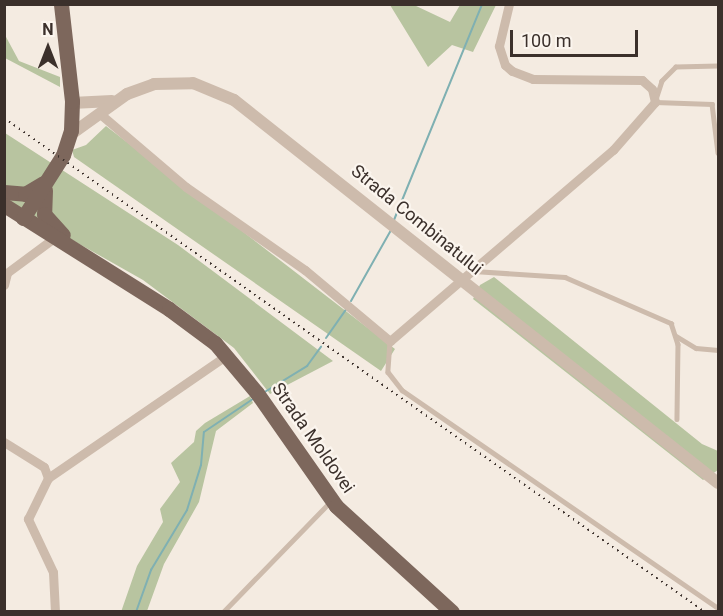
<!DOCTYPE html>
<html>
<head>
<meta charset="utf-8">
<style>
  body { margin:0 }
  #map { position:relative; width:723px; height:616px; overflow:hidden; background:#f4ebe1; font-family:Roboto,sans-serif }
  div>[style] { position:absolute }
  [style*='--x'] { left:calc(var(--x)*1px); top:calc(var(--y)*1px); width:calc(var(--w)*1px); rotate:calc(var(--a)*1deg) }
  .green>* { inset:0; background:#b8c4a0 }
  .stream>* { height:2px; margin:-1px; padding:0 1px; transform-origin:1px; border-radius:1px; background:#7fb0b2 }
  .service>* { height:4.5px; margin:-2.25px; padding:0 2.25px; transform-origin:2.25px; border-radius:2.25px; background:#cdbbac }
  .minor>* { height:9px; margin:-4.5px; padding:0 4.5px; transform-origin:4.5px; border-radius:4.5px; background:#cdbbac }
  .tertiary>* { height:12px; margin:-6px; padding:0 6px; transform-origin:6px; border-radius:6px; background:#cdbbac }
  .primary>* { height:15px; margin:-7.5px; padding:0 7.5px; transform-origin:7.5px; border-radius:7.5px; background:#7d675c }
  .rail>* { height:2px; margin-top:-1px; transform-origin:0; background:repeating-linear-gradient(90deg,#3b302b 0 1.5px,transparent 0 6px) }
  span { translate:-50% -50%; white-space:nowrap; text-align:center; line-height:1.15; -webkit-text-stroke:4.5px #fbf5ee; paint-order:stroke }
  .street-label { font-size:18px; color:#3b302b }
  .frame { position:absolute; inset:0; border:6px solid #3b302b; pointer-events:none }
  .north { position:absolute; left:18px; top:18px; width:60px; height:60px; -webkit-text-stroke:4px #fbf5ee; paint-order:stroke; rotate:0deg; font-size:16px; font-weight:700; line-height:24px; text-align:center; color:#3b302b }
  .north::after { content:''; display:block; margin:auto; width:21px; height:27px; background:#3b302b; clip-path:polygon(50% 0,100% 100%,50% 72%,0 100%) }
  .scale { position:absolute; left:510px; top:30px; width:128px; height:27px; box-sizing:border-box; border:3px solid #3b302b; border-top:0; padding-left:8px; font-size:18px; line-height:21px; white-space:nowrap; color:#3b302b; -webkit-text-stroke:4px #fbf5ee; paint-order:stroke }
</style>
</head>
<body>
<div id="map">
  <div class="green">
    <div style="clip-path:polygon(390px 5px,414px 5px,450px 22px,460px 5px,496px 5px,473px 52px,452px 45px,428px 67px)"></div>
    <div style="clip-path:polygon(5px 35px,19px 61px,60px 77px,60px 87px,5px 58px)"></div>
    <div style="clip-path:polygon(106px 126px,395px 349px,381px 371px,74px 157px,72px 150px,86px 145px)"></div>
    <div style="clip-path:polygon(5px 133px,178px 245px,333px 361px,270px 394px,234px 348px,143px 280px,5px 202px)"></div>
    <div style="clip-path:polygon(494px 277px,702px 444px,718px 451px,718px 470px,703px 480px,473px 299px,480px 285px)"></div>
    <div style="clip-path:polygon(250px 396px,253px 403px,216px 431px,199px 502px,164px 564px,147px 611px,121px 612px,137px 566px,163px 522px,160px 509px,180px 482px,171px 463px,194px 442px,196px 431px,205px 423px)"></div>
  </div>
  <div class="stream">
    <div style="--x:394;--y:220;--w:233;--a:-67.8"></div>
    <div style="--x:351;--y:301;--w:81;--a:-60.6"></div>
    <div style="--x:326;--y:338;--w:35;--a:-55"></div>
    <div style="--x:263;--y:393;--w:52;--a:-31.5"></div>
    <div style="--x:307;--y:366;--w:24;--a:-54"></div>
    <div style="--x:136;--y:612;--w:45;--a:-70.3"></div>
    <div style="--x:151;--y:570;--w:70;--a:-59"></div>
    <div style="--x:187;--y:510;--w:47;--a:-72.7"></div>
    <div style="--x:201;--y:465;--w:33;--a:-85"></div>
    <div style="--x:204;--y:432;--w:59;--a:-34"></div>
  </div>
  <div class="service">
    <div style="--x:718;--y:66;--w:42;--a:178.6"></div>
    <div style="--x:676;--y:67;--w:20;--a:135"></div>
    <div style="--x:662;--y:81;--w:22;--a:108"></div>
    <div style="--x:655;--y:102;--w:57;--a:2"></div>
    <div style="--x:712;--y:104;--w:49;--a:83"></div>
    <div style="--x:474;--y:271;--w:91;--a:3.8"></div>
    <div style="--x:565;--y:277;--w:116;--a:23.5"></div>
    <div style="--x:671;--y:323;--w:22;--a:72"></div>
    <div style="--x:678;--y:344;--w:75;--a:90.8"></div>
    <div style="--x:676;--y:336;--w:23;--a:31"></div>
    <div style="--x:696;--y:348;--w:22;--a:5"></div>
    <div style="--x:390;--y:341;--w:31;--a:94"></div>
    <div style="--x:388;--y:372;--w:23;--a:52"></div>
    <div style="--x:402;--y:390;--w:384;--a:34.6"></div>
    <div style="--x:223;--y:612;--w:153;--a:-45.8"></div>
  </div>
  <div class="minor">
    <div style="--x:99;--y:113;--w:114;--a:40.4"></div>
    <div style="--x:186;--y:187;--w:145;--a:34.9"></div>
    <div style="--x:305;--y:270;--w:111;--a:39.9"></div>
    <div style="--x:390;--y:341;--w:294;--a:-40.6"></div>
    <div style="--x:613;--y:150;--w:64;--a:-48.8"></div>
    <div style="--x:655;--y:102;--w:13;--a:-103"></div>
    <div style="--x:652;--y:89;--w:13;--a:-138"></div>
    <div style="--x:642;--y:80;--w:109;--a:-179.5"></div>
    <div style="--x:533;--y:79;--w:22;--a:-159"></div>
    <div style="--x:512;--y:71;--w:9;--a:-139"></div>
    <div style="--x:505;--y:65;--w:20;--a:-108"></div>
    <div style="--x:499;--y:46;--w:43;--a:-76.6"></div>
    <div style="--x:4;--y:275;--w:62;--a:-36.5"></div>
    <div style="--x:4;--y:285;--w:12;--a:-76"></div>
    <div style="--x:4;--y:442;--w:47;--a:32"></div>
    <div style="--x:44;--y:467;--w:12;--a:70"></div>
    <div style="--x:55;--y:612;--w:40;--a:-92.9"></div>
    <div style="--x:53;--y:572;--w:59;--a:-115.3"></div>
    <div style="--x:28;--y:519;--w:46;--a:-64"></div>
    <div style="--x:48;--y:478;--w:217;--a:-34.5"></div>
  </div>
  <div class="tertiary">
    <div style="--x:72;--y:103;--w:40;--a:-2.9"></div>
    <div style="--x:70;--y:135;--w:70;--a:-35.7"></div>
    <div style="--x:127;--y:94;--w:29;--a:-20"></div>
    <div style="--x:154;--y:84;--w:39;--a:-1"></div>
    <div style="--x:193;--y:83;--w:44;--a:22.5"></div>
    <div style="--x:234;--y:100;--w:617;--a:38.36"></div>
  </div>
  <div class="primary">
    <div style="--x:45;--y:190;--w:24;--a:92"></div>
    <div style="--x:44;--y:214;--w:28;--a:48"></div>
    <div style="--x:4;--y:192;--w:21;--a:5"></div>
    <div style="--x:25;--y:194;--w:21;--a:-31"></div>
    <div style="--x:4;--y:205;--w:195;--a:32.2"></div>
    <div style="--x:169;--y:309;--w:57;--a:36.5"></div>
    <div style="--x:215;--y:343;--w:65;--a:50"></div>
    <div style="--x:257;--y:393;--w:138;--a:55"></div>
    <div style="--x:336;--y:506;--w:157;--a:42.4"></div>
    <div style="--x:23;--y:218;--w:75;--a:-57.6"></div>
    <div style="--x:63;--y:155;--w:26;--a:-72"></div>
    <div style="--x:71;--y:130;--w:29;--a:-88"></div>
    <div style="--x:72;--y:101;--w:98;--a:-96.5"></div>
  </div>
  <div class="rail">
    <div style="--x:4;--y:118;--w:858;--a:35.17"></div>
  </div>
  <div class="street-label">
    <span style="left:417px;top:220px;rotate:39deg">Strada Combinatului</span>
    <span style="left:313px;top:438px;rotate:55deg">Strada Moldovei</span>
  </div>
  <div class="frame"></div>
  <div class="north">N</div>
  <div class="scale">100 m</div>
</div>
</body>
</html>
